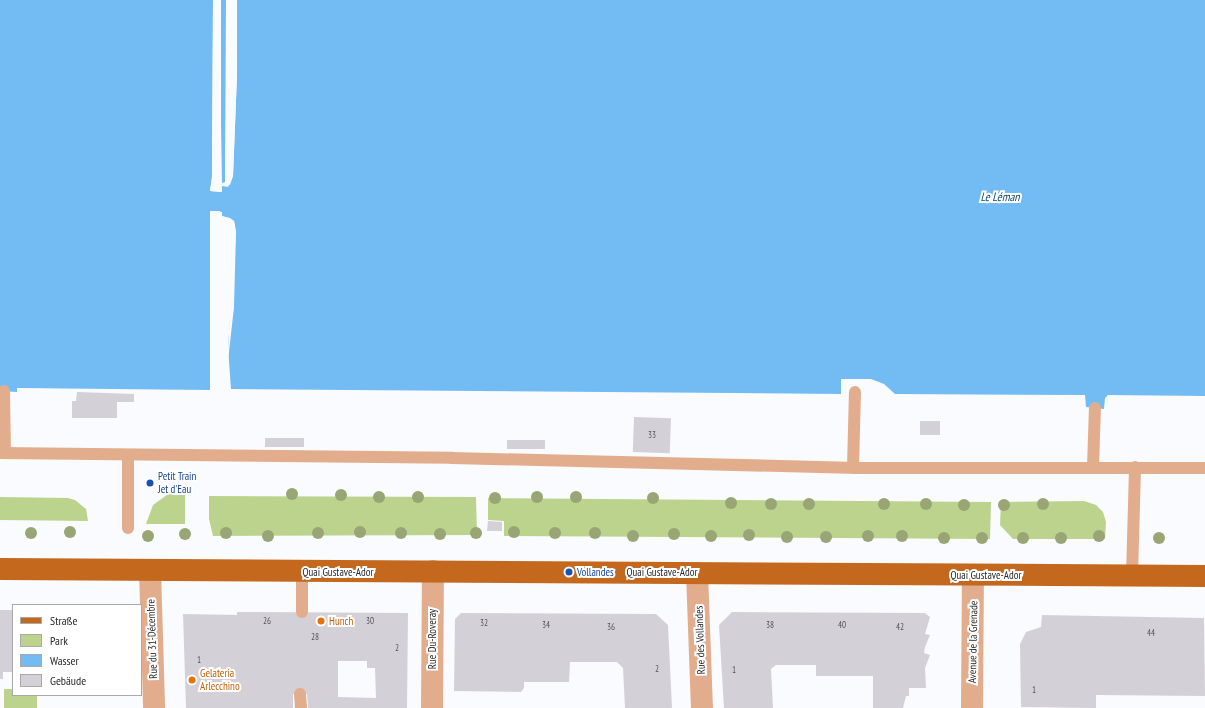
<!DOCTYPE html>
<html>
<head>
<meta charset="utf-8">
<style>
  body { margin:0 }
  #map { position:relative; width:1205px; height:708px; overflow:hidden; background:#f9fbfe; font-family:"PT Sans Narrow",sans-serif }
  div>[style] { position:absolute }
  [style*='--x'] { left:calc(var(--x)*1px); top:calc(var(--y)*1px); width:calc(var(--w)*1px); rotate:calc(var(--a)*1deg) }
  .green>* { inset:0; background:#bbd38c }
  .water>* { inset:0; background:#72bcf3 }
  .pier>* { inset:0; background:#f9fbfe }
  .building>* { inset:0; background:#d4d0d8; transform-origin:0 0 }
  .service>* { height:12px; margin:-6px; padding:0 6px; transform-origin:6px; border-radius:6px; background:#e2ad8d }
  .minor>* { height:22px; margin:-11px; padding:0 11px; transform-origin:11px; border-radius:11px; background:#e2ad8d }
  .primary>* { height:22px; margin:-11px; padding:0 11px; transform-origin:11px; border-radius:11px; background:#c4681e }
  .trees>* { width:12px; height:12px; margin:-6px; border-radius:50%; background:#99a574 }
  .dots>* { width:11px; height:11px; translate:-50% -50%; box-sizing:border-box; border:2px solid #fff; border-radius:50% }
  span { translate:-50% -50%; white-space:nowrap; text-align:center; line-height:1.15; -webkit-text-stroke:4px #fff; paint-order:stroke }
  .number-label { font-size:9px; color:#525357 }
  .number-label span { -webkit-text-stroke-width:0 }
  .transit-label { font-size:11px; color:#164399 }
  .left { translate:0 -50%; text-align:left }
  .street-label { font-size:11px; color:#27292c }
  .food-label { font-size:11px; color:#c56008 }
  .water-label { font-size:12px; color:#144c70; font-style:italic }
  .legend { position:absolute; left:12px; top:604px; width:130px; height:92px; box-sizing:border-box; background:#fff; border:1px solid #a9a9ab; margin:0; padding:5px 7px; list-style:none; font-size:12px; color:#27292c }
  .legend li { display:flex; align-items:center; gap:8px; height:20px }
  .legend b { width:20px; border:1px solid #a9a9ab }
</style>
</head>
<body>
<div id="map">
  <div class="green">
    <div style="clip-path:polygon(171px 492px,185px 494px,185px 524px,146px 524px,153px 505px)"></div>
    <div style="clip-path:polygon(209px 496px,476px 497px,477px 535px,213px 536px,209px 519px)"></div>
    <div style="clip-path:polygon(0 497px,68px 498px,75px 500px,86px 509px,88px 521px,0 520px)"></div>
    <div style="clip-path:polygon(488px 498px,991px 502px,990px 539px,504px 536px,504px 521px,488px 520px)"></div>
    <div style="clip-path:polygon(1084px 501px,1096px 505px,1103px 512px,1106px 522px,1105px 539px,1013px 539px,1000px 525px,1001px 502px)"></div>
    <div style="clip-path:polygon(4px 689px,13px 689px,13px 695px,37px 695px,37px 708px,4px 708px)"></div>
  </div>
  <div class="water">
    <div style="clip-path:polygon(0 0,213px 0,212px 177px,210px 191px,221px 192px,222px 185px,230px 185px,233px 176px,237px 75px,237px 0,1205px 0,1205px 396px,1108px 395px,1105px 398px,1104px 409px,1086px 407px,1085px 395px,895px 394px,884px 384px,871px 379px,841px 379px,841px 394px,231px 389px,228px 348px,236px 232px,234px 221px,222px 216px,220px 211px,210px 211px,210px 390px,17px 388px,17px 392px,0 391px)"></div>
    <div style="clip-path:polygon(221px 0,226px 0,225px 183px,221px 183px)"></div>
  </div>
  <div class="pier">
    <div style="clip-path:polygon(213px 0,214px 177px,212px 189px,220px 190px,219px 0,222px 183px,225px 182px,228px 0,227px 185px,231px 175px,237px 0,237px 75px,233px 176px,228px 187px,222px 186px,222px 192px,210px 191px,212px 177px)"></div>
    <div style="clip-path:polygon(210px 211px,222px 212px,222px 216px,230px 218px,234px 221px,236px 232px,234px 307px,227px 370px,234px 233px,232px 222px,221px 218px,220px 213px,212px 213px,212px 390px)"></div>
  </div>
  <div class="building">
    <div style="clip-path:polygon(77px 392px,134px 394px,134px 402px,117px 402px,117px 418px,72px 418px,72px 401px,76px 401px)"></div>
    <div style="left:634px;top:417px;width:37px;height:35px;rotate:2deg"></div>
    <div style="left:920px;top:421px;width:20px;height:14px"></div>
    <div style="left:265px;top:438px;width:39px;height:9px"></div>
    <div style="left:507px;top:440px;width:38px;height:9px"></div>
    <div style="clip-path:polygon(488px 521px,502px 522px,502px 531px,487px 531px)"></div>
    <div style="clip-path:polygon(0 610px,13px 610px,13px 672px,3px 672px,3px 679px,0 679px)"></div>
    <div style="clip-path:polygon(evenodd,237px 612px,408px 613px,407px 708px,308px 708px,307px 694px,293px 694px,293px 708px,186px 708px,183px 614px,237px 615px,237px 612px,338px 661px,367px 661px,367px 668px,375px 668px,376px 698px,338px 697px,338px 661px)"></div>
    <div style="clip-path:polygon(732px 612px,925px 613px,930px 617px,925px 634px,930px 635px,925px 647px,924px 653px,930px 655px,925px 668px,926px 688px,909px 688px,909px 696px,906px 696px,903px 708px,873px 708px,873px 676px,816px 676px,816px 665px,776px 665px,771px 669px,773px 708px,724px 708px,719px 625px)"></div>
    <div style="clip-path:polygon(461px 613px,656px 614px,668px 625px,672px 708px,625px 708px,623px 668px,617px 662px,570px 662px,569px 682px,524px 682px,524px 688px,521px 692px,454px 691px,455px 619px)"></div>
    <div style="clip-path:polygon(1042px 615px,1204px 618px,1205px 696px,1096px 695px,1096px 708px,1021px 707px,1020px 644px,1026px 632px,1041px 627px)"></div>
  </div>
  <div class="service">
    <div style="--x:4;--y:391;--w:62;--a:89.1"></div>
    <div style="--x:0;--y:453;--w:452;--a:0.6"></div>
    <div style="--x:452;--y:458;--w:405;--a:1.4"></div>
    <div style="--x:857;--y:468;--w:348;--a:0"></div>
    <div style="--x:128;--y:455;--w:73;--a:90"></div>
    <div style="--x:853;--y:467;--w:75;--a:-88.5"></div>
    <div style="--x:1093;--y:467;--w:59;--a:-88.1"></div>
    <div style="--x:1132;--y:576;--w:109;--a:-88.4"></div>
    <div style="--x:302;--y:612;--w:40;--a:-90"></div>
    <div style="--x:300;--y:694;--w:14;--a:86"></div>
  </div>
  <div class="minor">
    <div style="--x:150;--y:570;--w:138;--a:88.3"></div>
    <div style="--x:697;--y:573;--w:135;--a:87.9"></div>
    <div style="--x:432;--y:708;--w:137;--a:-89.6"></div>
    <div style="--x:972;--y:708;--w:133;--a:-89.6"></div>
  </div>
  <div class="primary">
    <div style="--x:0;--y:569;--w:1205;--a:0.33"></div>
  </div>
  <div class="trees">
    <div style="left:292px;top:494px"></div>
    <div style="left:341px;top:495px"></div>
    <div style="left:379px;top:497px"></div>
    <div style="left:418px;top:497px"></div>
    <div style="left:537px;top:497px"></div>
    <div style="left:576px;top:497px"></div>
    <div style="left:495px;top:498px"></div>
    <div style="left:653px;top:498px"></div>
    <div style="left:731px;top:503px"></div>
    <div style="left:771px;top:504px"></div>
    <div style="left:809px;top:504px"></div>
    <div style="left:884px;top:504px"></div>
    <div style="left:926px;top:504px"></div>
    <div style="left:1043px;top:504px"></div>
    <div style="left:964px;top:505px"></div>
    <div style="left:1004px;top:505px"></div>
    <div style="left:70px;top:532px"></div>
    <div style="left:360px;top:532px"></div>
    <div style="left:514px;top:532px"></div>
    <div style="left:31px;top:533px"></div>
    <div style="left:226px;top:533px"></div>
    <div style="left:318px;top:533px"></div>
    <div style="left:401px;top:533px"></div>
    <div style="left:476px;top:533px"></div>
    <div style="left:555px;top:533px"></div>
    <div style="left:595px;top:533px"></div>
    <div style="left:185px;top:534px"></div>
    <div style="left:440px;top:534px"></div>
    <div style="left:674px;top:534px"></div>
    <div style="left:749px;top:535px"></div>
    <div style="left:148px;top:536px"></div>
    <div style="left:268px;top:536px"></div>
    <div style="left:633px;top:536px"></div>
    <div style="left:711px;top:536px"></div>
    <div style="left:868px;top:536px"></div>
    <div style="left:902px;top:536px"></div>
    <div style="left:1099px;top:536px"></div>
    <div style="left:787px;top:537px"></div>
    <div style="left:826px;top:537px"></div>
    <div style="left:944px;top:538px"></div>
    <div style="left:982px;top:538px"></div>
    <div style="left:1023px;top:538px"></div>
    <div style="left:1061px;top:538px"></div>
    <div style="left:1159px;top:538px"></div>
  </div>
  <div class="dots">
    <div style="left:150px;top:483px;background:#1a4fb4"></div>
    <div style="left:569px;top:572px;background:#1a4fb4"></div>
    <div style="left:321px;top:621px;background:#e8710a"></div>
    <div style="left:192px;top:680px;background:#e8710a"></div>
  </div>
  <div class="number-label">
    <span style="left:652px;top:435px">33</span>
    <span style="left:267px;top:621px">26</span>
    <span style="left:370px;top:621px">30</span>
    <span style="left:484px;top:623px">32</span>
    <span style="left:546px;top:625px">34</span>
    <span style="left:770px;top:625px">38</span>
    <span style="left:842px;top:625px">40</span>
    <span style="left:611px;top:627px">36</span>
    <span style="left:900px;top:627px">42</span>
    <span style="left:1151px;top:633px">44</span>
    <span style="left:315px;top:637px">28</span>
    <span style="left:397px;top:648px">2</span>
    <span style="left:199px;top:660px">1</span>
    <span style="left:657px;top:669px">2</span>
    <span style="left:734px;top:670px">1</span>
    <span style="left:1034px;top:690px">1</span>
  </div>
  <div class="transit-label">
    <span class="left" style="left:158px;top:483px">Petit Train<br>Jet d'Eau</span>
    <span class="left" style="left:577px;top:572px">Vollandes</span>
  </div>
  <div class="street-label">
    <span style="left:338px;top:572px">Quai Gustave-Ador</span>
    <span style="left:662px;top:572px">Quai Gustave-Ador</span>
    <span style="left:986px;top:575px">Quai Gustave-Ador</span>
    <span style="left:152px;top:639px;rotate:-92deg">Rue du 31-Décembre</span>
    <span style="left:432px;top:639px;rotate:-90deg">Rue Du-Roveray</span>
    <span style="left:700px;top:640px;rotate:-92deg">Rue des Vollandes</span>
    <span style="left:973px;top:642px;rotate:-89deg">Avenue de la Grenade</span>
  </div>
  <div class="food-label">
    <span class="left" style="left:329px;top:621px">Hunch</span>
    <span class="left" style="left:200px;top:680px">Gelateria<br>Arlecchino</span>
  </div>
  <div class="water-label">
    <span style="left:1000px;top:197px">Le Léman</span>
  </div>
  <ul class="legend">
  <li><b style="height:5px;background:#c4681e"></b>Straße</li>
  <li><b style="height:11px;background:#bbd38c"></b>Park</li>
  <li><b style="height:11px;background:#72bcf3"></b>Wasser</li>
  <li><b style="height:11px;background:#d4d0d8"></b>Gebäude</li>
  </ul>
</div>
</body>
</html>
